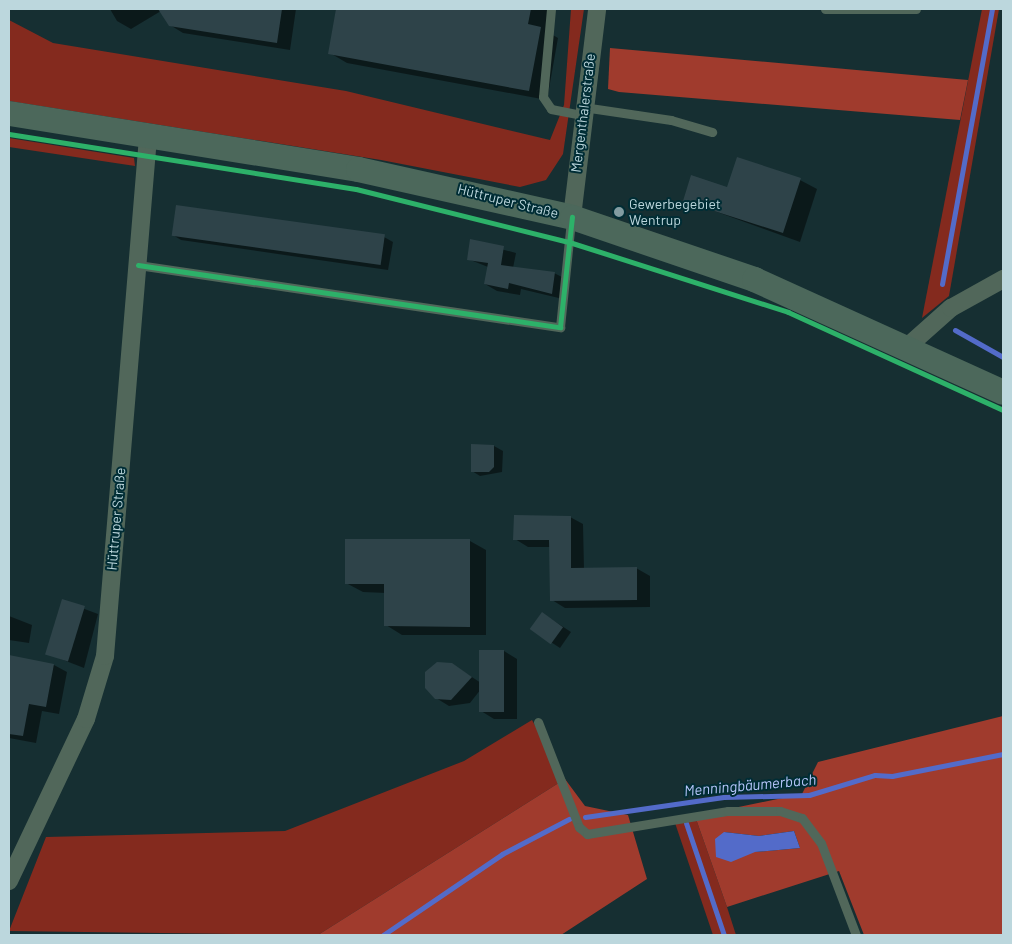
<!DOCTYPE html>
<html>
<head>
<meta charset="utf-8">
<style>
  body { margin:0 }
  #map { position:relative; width:1012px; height:944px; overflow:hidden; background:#162f32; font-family:Barlow,sans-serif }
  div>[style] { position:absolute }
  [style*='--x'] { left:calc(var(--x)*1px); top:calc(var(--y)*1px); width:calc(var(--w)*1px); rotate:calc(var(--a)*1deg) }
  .green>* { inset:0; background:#842a1e }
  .forest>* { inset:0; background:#a03b2d }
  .water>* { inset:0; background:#536bc9 }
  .shadow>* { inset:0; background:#0007 }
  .stream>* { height:5px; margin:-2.5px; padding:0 2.5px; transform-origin:2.5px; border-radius:2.5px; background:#536bc9 }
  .building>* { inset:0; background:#2e4349; transform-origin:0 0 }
  .lane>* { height:9px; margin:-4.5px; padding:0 4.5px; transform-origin:4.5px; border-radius:4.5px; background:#51675a }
  .street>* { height:18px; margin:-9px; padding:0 9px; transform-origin:9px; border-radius:9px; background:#51675a }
  .secondary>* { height:25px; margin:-12.5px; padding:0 12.5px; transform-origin:12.5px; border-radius:12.5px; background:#4c685b }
  .cycleway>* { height:5px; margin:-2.5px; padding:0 2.5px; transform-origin:2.5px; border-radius:2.5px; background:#2db169 }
  .dots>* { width:14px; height:14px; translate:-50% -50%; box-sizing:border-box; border:2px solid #002d35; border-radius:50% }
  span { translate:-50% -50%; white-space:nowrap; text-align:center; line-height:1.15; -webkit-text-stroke:4px #002d35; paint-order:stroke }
  .street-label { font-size:14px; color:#bcd7dd }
  .poi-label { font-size:14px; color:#bcd7dd }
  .left { translate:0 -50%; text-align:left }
  .water-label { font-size:15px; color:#b6c6fb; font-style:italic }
  .frame { position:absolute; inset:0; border:10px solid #bcd7dd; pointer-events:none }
</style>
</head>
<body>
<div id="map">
  <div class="green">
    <div style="clip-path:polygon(571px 9px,584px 9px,563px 154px,546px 180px,520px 187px,381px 160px,9px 101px,9px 20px,53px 43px,346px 91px,550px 140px,564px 105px)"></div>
    <div style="clip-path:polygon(982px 9px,999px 9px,949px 296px,922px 318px)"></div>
    <div style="clip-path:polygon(9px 138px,134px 158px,135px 166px,9px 147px)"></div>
    <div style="clip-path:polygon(532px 720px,565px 779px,318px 935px,9px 931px,46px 837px,285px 831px,464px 761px)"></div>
    <div style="clip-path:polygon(695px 816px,727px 907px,736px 935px,713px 935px,674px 820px)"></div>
  </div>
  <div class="forest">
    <div style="clip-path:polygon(610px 48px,968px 80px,960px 120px,619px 92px,608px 89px)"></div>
    <div style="clip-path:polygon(evenodd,1003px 716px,1003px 935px,864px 935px,839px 871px,727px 907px,695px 816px,802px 794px,818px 762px,1003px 716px,794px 831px,800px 848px,755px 852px,724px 832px,759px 836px,794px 831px)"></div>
    <div style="clip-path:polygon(565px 779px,585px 806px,628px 815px,647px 879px,561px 935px,318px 935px)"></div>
  </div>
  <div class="water">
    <div style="clip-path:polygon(794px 831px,800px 848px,755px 852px,731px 862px,716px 857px,715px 839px,724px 832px,759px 836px)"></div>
  </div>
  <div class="shadow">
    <div style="clip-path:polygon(110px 9px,296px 9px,290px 50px,183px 33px,170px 25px,161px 11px,131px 29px,117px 21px)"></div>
    <div style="clip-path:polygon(338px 9px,550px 9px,546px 31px,558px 38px,547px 100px,347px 63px,330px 53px)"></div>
    <div style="clip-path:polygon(800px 180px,817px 189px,800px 242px,684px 200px,728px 189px)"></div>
    <div style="clip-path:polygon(173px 235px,384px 237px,393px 242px,388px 270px,181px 240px)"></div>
    <div style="clip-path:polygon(471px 241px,516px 253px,513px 268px,554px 273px,566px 279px,563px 299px,521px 289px,520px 295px,497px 291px,485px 284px,488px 267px,468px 259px)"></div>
    <div style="clip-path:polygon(494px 446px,503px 451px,502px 472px,480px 476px,472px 471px)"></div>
    <div style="clip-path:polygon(570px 517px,583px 524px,584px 569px,636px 568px,650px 576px,650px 607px,565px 608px,552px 600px,551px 547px,528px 547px,515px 539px)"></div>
    <div style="clip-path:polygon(347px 540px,470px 541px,486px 550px,486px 635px,402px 635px,386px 625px,386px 593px,363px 592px,346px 583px)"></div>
    <div style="clip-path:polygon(63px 601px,98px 614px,84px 668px,48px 654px)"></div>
    <div style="clip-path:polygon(9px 616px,32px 625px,29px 643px,9px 640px)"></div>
    <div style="clip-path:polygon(551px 619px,571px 632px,560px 648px,531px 629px)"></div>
    <div style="clip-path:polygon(481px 651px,504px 651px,517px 659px,517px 719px,494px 719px,481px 711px,481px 689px,470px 703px,449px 706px,436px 698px,425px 680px,431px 667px,452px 664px,481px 683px)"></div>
    <div style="clip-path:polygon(9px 657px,54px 665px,67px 672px,59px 714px,42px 711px,36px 743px,9px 738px)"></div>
  </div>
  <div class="stream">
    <div style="--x:942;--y:284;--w:280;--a:-79.7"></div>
    <div style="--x:955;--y:330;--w:55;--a:29.4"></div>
    <div style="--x:585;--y:817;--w:140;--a:-8.2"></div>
    <div style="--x:724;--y:797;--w:85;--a:-1.3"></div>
    <div style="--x:809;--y:795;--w:69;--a:-16.9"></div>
    <div style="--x:875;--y:775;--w:17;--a:3"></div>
    <div style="--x:892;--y:776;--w:113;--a:-11.2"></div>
    <div style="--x:686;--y:823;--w:118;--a:71.3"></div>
    <div style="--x:383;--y:935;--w:144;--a:-34.2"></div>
    <div style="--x:502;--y:854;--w:76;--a:-27.6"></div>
  </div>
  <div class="building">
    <div style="clip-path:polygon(158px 9px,282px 9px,277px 43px,169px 26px)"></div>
    <div style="clip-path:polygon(336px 9px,531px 9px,528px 24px,541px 27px,529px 91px,328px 54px)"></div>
    <div style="clip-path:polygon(737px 157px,801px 178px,783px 233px,683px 201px,691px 175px,727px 187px)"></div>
    <div style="left:176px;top:205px;width:211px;height:31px;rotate:8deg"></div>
    <div style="clip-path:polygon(470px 239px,504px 246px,501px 265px,555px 272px,552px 294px,509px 283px,508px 289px,484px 284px,488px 263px,467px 260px)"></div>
    <div style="clip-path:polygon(471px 444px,494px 445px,494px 467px,489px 472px,471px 472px)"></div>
    <div style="clip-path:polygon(514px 515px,571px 516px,571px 568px,637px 567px,637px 600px,550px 601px,549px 540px,513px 540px)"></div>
    <div style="clip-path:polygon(345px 539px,470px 539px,470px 627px,384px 626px,384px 584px,345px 584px)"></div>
    <div style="left:62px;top:599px;width:24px;height:58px;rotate:17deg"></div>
    <div style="left:542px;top:612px;width:26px;height:21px;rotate:36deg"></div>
    <div style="left:479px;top:650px;width:25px;height:62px"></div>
    <div style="clip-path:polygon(9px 655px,54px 664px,46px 707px,29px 704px,23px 736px,9px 734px)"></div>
    <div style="clip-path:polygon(437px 662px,452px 663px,472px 677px,451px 700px,435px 699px,425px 688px,425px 672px)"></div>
  </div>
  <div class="lane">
    <div style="--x:551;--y:9;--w:88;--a:95.2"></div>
    <div style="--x:543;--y:97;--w:14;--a:56"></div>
    <div style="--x:551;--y:109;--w:32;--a:11"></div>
    <div style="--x:825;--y:9;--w:91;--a:0"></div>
    <div style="--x:583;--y:107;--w:89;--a:8.4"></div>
    <div style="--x:671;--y:120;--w:43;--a:16.3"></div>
    <div style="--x:138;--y:265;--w:427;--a:8.4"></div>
    <div style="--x:560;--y:327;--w:108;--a:-84.1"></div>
    <div style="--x:538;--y:722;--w:113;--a:68.7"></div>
    <div style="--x:579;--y:827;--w:11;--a:41"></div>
    <div style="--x:587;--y:834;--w:143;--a:-9.3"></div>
    <div style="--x:728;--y:811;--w:52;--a:0"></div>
    <div style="--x:780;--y:811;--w:23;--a:18"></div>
    <div style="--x:802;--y:818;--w:31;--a:53"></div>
    <div style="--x:821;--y:843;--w:98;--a:69.2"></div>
  </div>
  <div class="street">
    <div style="--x:572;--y:217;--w:209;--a:-83.1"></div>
    <div style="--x:907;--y:347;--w:59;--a:-41.6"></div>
    <div style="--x:951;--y:308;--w:60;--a:-29.1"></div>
    <div style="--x:9;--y:881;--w:179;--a:-64.6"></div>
    <div style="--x:86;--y:719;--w:66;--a:-73.2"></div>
    <div style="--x:105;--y:656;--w:521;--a:-85.26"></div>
  </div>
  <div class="secondary">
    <div style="--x:9;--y:113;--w:353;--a:9.1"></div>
    <div style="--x:358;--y:169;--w:219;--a:12.6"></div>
    <div style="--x:572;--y:217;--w:192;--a:18.8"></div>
    <div style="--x:754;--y:279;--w:273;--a:24.4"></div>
  </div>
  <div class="cycleway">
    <div style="--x:9;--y:134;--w:351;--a:9"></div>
    <div style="--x:356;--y:189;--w:219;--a:14"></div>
    <div style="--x:569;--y:242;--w:230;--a:17.7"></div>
    <div style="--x:788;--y:312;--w:236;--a:24.5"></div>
    <div style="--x:138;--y:265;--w:427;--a:8.4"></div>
    <div style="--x:560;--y:327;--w:111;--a:-83.8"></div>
  </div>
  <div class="dots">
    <div style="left:619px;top:212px;background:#829ca1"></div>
  </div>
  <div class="street-label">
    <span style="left:583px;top:113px;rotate:-83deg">Mergenthalerstraße</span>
    <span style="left:508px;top:201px;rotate:14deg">Hüttruper Straße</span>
    <span style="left:116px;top:519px;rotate:-85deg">Hüttruper Straße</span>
  </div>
  <div class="poi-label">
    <span class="left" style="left:629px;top:212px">Gewerbegebiet<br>Wentrup</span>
  </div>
  <div class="water-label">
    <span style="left:750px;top:785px;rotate:-5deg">Menningbäumerbach</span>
  </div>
  <div class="frame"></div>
</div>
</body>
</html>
